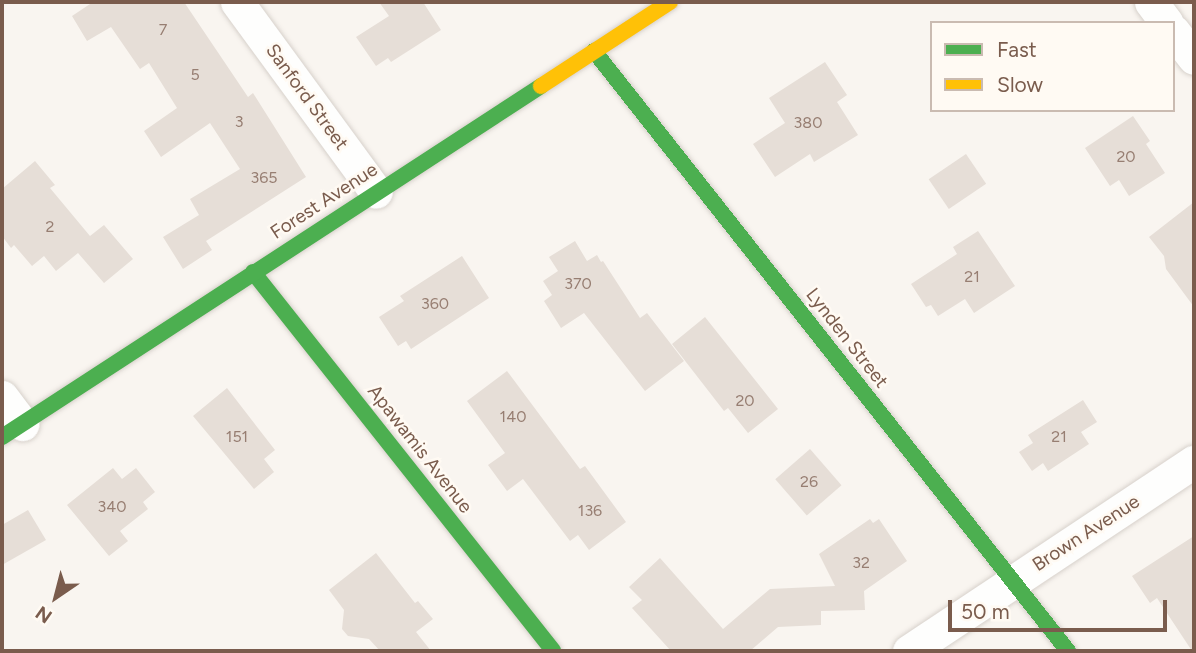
<!DOCTYPE html>
<html>
<head>
<meta charset="utf-8">
<style>
  body { margin:0 }
  #map { position:relative; width:1196px; height:653px; overflow:hidden; background:#f9f5f0; font-family:Figtree,sans-serif }
  div>[style] { position:absolute }
  [style*='--x'] { left:calc(var(--x)*1px); top:calc(var(--y)*1px); width:calc(var(--w)*1px); rotate:calc(var(--a)*1deg) }
  .building>* { inset:0; background:#e6ded7; transform-origin:0 0 }
  .roads { filter:drop-shadow(0 0 2px #d7d1cb) drop-shadow(0 0 2px #d7d1cb) }
  .street>* { height:33px; margin:-16.5px; padding:0 16.5px; transform-origin:16.5px; border-radius:16.5px; background:#fefefd }
  .fast>* { height:16px; margin:-8px; padding:0 8px; transform-origin:8px; border-radius:8px; background:#4caf50 }
  .slow>* { height:16px; margin:-8px; padding:0 8px; transform-origin:8px; border-radius:8px; background:#ffc107 }
  span { translate:-50% -50%; white-space:nowrap; text-align:center; line-height:1.15; -webkit-text-stroke:5px #fffaf3; paint-order:stroke }
  .number-label { font-size:16px; color:#977e72 }
  .number-label span { -webkit-text-stroke-width:0 }
  .street-label { font-size:19px; color:#7a5c4d }
  .frame { position:absolute; inset:0; border:4px solid #7a5c4d; pointer-events:none }
  .legend { position:absolute; left:930px; top:21px; width:245px; height:91px; box-sizing:border-box; background:#fffaf3; border:2px solid #cabbb1; margin:0; padding:9px 12px; list-style:none; font-size:21px; color:#7a5c4d }
  .legend li { display:flex; align-items:center; gap:14px; height:35px }
  .legend b { width:35px; border:2px solid #cabbb1 }
  .north { position:absolute; left:21px; top:562px; width:70px; height:70px; -webkit-text-stroke:5px #fffaf3; paint-order:stroke; rotate:215deg; font-size:19px; font-weight:700; line-height:28px; text-align:center; color:#7a5c4d }
  .north::after { content:''; display:block; margin:auto; width:24px; height:32px; background:#7a5c4d; clip-path:polygon(50% 0,100% 100%,50% 72%,0 100%) }
  .scale { position:absolute; left:948px; top:600px; width:219px; height:32px; box-sizing:border-box; border:4px solid #7a5c4d; border-top:0; padding-left:9px; font-size:21px; line-height:24px; white-space:nowrap; color:#7a5c4d; -webkit-text-stroke:5px #fffaf3; paint-order:stroke }
</style>
</head>
<body>
<div id="map">
  <div class="building">
    <div style="clip-path:polygon(93px 2px,184px 2px,248px 97px,253px 93px,306px 177px,206px 241px,212px 250px,183px 269px,163px 237px,199px 215px,190px 199px,240px 169px,210px 123px,161px 157px,144px 131px,177px 108px,149px 63px,140px 69px,111px 27px,87px 41px,72px 16px)"></div>
    <div style="clip-path:polygon(379px 2px,423px 2px,441px 30px,391px 62px,388px 58px,376px 66px,356px 37px,389px 16px)"></div>
    <div style="clip-path:polygon(825px 62px,847px 95px,837px 102px,858px 135px,814px 162px,810px 154px,775px 177px,753px 144px,785px 123px,769px 98px)"></div>
    <div style="clip-path:polygon(1133px 116px,1150px 141px,1146px 144px,1165px 173px,1129px 196px,1119px 180px,1110px 186px,1085px 148px)"></div>
    <div style="left:966px;top:154px;width:36px;height:45px;rotate:56deg"></div>
    <div style="clip-path:polygon(35px 161px,55px 185px,50px 188px,90px 236px,104px 225px,133px 259px,104px 283px,78px 253px,56px 271px,44px 256px,32px 266px,14px 245px,11px 248px,2px 236px,2px 189px)"></div>
    <div style="clip-path:polygon(1194px 202px,1194px 307px,1166px 269px,1164px 256px,1149px 237px)"></div>
    <div style="clip-path:polygon(978px 231px,1015px 286px,974px 313px,965px 299px,938px 316px,931px 305px,926px 307px,911px 284px,957px 254px,953px 247px)"></div>
    <div style="clip-path:polygon(575px 241px,587px 261px,597px 255px,601px 262px,603px 261px,640px 318px,647px 313px,684px 361px,645px 391px,584px 313px,561px 328px,544px 301px,552px 295px,543px 281px,558px 271px,549px 257px)"></div>
    <div style="clip-path:polygon(462px 256px,489px 298px,411px 349px,406px 341px,398px 346px,379px 317px,404px 301px,400px 296px)"></div>
    <div style="clip-path:polygon(705px 317px,778px 409px,748px 433px,728px 408px,724px 411px,672px 344px)"></div>
    <div style="clip-path:polygon(507px 371px,580px 469px,585px 466px,626px 522px,589px 550px,578px 535px,570px 541px,523px 479px,507px 491px,488px 465px,505px 453px,467px 401px)"></div>
    <div style="clip-path:polygon(227px 388px,275px 450px,264px 459px,274px 472px,254px 489px,193px 416px)"></div>
    <div style="clip-path:polygon(1083px 400px,1097px 422px,1081px 432px,1089px 444px,1048px 471px,1043px 463px,1032px 471px,1019px 452px,1033px 443px,1028px 435px)"></div>
    <div style="left:810px;top:449px;width:48px;height:46px;rotate:49deg"></div>
    <div style="clip-path:polygon(113px 468px,122px 479px,136px 468px,155px 492px,143px 502px,148px 509px,120px 531px,128px 541px,109px 556px,67px 505px)"></div>
    <div style="clip-path:polygon(28px 510px,46px 540px,2px 565px,2px 525px)"></div>
    <div style="clip-path:polygon(870px 519px,873px 523px,879px 519px,907px 561px,864px 591px,865px 610px,821px 611px,821px 625px,778px 627px,750px 651px,671px 651px,632px 608px,642px 600px,629px 587px,660px 558px,723px 629px,770px 589px,835px 586px,819px 554px)"></div>
    <div style="clip-path:polygon(1194px 536px,1194px 651px,1192px 651px,1157px 598px,1150px 603px,1132px 576px)"></div>
    <div style="clip-path:polygon(376px 553px,415px 603px,418px 601px,433px 619px,416px 632px,431px 651px,380px 651px,369px 639px,348px 636px,342px 629px,344px 610px,329px 590px)"></div>
  </div>
  <div class="roads">
    <div class="street">
      <div style="--x:237;--y:2;--w:235;--a:53.8"></div>
      <div style="--x:1151;--y:2;--w:26;--a:53"></div>
      <div style="--x:1173;--y:31;--w:34;--a:52"></div>
      <div style="--x:2;--y:397;--w:34;--a:53"></div>
      <div style="--x:909;--y:651;--w:342;--a:-33.6"></div>
    </div>
    <div class="fast">
      <div style="--x:594;--y:51;--w:765;--a:51.69"></div>
      <div style="--x:253;--y:272;--w:483;--a:51.6"></div>
      <div style="--x:2;--y:437;--w:643;--a:-33.07"></div>
    </div>
    <div class="slow">
      <div style="--x:541;--y:86;--w:154;--a:-33.1"></div>
    </div>
  </div>
  <div class="number-label">
    <span style="left:163px;top:30px">7</span>
    <span style="left:195px;top:75px">5</span>
    <span style="left:239px;top:122px">3</span>
    <span style="left:808px;top:123px">380</span>
    <span style="left:1126px;top:157px">20</span>
    <span style="left:264px;top:178px">365</span>
    <span style="left:50px;top:227px">2</span>
    <span style="left:972px;top:277px">21</span>
    <span style="left:578px;top:284px">370</span>
    <span style="left:435px;top:304px">360</span>
    <span style="left:745px;top:401px">20</span>
    <span style="left:513px;top:417px">140</span>
    <span style="left:237px;top:437px">151</span>
    <span style="left:1059px;top:437px">21</span>
    <span style="left:809px;top:482px">26</span>
    <span style="left:112px;top:507px">340</span>
    <span style="left:590px;top:511px">136</span>
    <span style="left:861px;top:563px">32</span>
  </div>
  <div class="street-label">
    <span style="left:307px;top:97px;rotate:54deg">Sanford Street</span>
    <span style="left:324px;top:201px;rotate:-33deg">Forest Avenue</span>
    <span style="left:847px;top:338px;rotate:52deg">Lynden Street</span>
    <span style="left:420px;top:449px;rotate:52deg">Apawamis Avenue</span>
    <span style="left:1086px;top:533px;rotate:-33deg">Brown Avenue</span>
  </div>
  <div class="frame"></div>
  <ul class="legend">
  <li><b style="height:9px;background:#4caf50"></b>Fast</li>
  <li><b style="height:9px;background:#ffc107"></b>Slow</li>
  </ul>
  <div class="north">N</div>
  <div class="scale">50 m</div>
</div>
</body>
</html>
